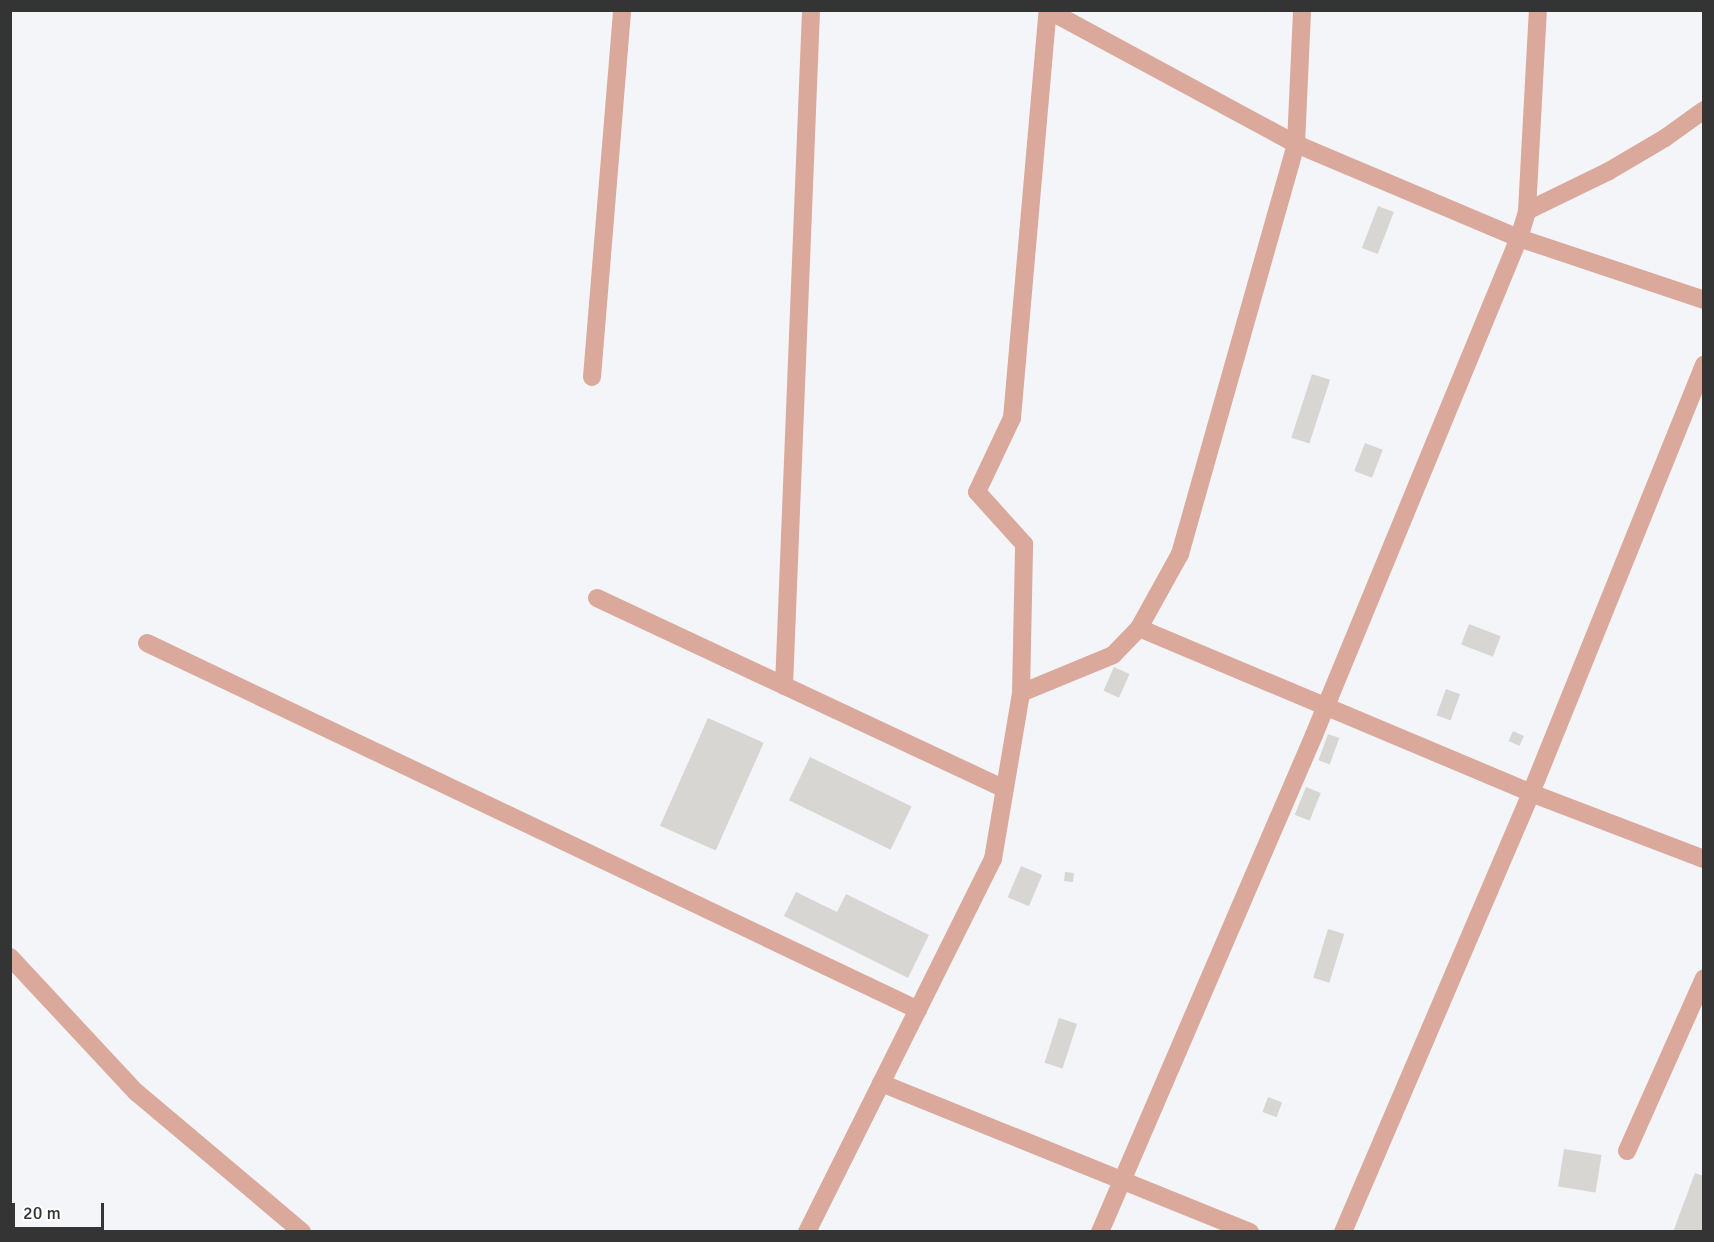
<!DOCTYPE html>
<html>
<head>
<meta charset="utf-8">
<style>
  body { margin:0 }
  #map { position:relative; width:1714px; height:1242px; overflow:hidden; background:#f4f5f8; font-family:Signika,sans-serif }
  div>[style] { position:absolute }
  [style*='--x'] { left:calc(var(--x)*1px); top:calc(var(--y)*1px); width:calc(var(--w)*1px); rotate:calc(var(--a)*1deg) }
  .building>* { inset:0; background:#d8d6d3; transform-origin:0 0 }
  .street>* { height:18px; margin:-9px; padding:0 9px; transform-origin:9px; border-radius:9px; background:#daa99b }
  span { translate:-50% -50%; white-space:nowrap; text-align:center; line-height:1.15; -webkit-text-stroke:5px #fff; paint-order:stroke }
  .frame { position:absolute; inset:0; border:12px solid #343435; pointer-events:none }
  .scale { position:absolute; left:12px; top:1203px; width:92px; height:27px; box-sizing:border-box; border:3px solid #343435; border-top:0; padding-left:8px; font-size:18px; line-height:21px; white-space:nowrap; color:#343435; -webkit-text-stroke:4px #fff; paint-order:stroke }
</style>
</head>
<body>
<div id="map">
  <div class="building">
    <div style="left:1378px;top:206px;width:17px;height:45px;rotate:21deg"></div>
    <div style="left:1312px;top:374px;width:19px;height:67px;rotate:18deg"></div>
    <div style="left:1365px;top:443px;width:19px;height:30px;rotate:21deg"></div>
    <div style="left:1469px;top:624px;width:34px;height:22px;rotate:21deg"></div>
    <div style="left:1114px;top:667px;width:17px;height:26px;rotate:24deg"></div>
    <div style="left:1446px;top:689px;width:15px;height:28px;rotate:20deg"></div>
    <div style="left:708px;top:718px;width:61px;height:118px;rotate:24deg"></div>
    <div style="left:1513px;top:731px;width:12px;height:11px;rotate:24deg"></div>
    <div style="left:1328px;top:734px;width:12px;height:28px;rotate:20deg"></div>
    <div style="left:810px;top:757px;width:113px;height:48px;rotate:26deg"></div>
    <div style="left:1306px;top:787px;width:16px;height:30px;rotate:22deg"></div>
    <div style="left:1021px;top:866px;width:23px;height:34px;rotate:23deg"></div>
    <div style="left:1065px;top:872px;width:9px;height:9px;rotate:6deg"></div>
    <div style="clip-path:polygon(796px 892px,837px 912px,846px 894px,929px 935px,908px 978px,784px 916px)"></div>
    <div style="left:1328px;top:929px;width:17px;height:51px;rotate:17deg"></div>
    <div style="left:1059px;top:1018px;width:19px;height:47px;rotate:18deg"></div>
    <div style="left:1268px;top:1097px;width:15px;height:16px;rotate:20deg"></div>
    <div style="left:1564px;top:1149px;width:38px;height:38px;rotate:9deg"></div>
    <div style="clip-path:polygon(1695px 1173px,1704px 1176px,1704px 1232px,1673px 1232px)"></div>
  </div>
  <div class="street">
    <div style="--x:1048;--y:10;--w:282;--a:28.4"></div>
    <div style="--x:1296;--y:144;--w:242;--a:22.9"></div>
    <div style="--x:1519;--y:238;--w:195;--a:18.5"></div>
    <div style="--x:1527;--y:211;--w:91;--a:-26"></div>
    <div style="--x:1609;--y:171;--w:65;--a:-30.5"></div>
    <div style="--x:1665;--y:138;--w:48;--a:-35.7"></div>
    <div style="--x:592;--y:377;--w:368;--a:-85.3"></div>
    <div style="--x:597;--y:598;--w:450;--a:25.1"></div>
    <div style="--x:1139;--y:628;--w:425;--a:22.8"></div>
    <div style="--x:1531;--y:793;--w:185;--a:20.9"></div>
    <div style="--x:147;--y:643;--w:854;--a:25.45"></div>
    <div style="--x:784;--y:686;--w:677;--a:-87.71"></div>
    <div style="--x:1021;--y:693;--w:100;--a:-22.4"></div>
    <div style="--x:1113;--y:655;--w:37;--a:-46"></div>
    <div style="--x:1139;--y:628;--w:85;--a:-61"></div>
    <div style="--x:1180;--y:554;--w:426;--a:-74.2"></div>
    <div style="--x:1296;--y:144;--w:134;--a:-87.4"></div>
    <div style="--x:10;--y:957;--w:185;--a:47"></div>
    <div style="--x:136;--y:1092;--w:217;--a:40.1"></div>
    <div style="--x:881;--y:1083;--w:398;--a:22"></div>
    <div style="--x:1627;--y:1151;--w:189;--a:-66"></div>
    <div style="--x:807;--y:1232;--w:417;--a:-63.5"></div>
    <div style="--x:993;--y:859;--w:168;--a:-80.4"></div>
    <div style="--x:1021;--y:693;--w:149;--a:-88.8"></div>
    <div style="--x:1024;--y:544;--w:70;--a:-132.1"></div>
    <div style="--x:977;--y:492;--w:82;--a:-64.7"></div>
    <div style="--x:1012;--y:418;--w:410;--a:-85"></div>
    <div style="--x:1100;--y:1232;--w:541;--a:-66.7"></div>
    <div style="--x:1314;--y:735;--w:538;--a:-67.59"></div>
    <div style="--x:1519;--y:238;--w:28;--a:-73"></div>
    <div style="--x:1527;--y:211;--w:201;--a:-86.9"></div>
    <div style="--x:1343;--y:1232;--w:478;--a:-66.8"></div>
    <div style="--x:1531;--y:793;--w:462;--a:-68"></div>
  </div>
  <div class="frame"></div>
  <div class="scale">20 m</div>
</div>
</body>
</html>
